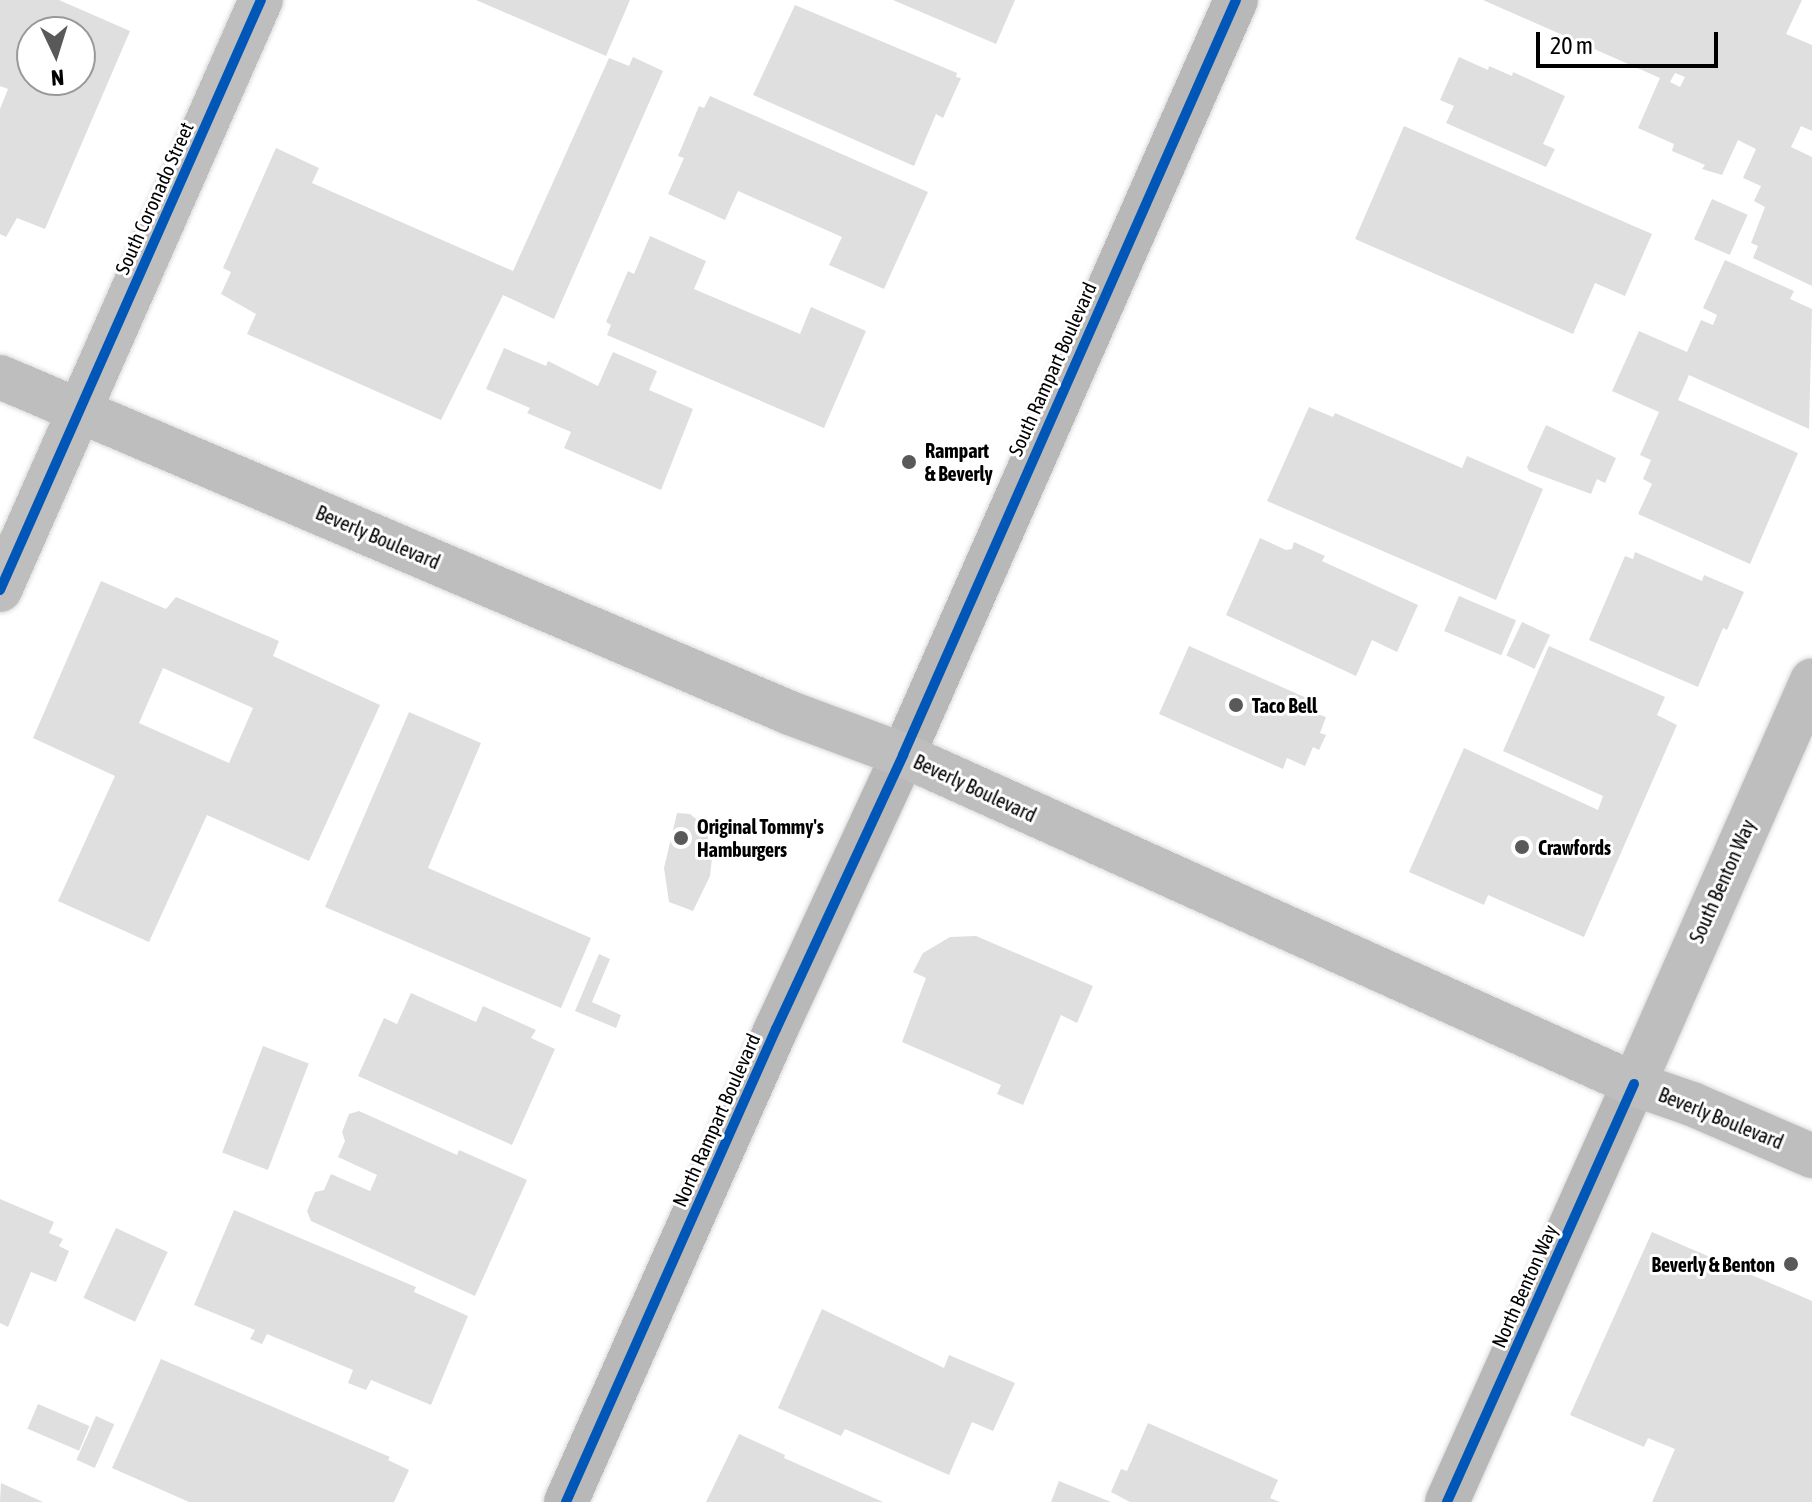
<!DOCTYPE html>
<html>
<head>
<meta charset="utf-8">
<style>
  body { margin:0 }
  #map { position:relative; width:1812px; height:1502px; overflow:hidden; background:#fff; font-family:"Asap Condensed",sans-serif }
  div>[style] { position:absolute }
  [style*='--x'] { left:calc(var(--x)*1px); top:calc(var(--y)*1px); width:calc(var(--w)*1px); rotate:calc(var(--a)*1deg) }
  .building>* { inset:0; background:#dfdfdf; transform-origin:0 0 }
  .roads { filter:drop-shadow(0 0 2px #dbdbdb) drop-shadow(0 0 2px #dbdbdb) }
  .street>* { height:44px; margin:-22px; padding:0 22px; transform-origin:22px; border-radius:22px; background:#bebebe }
  .secondary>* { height:44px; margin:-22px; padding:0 22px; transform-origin:22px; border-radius:22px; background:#b8b8b8 }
  .primary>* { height:44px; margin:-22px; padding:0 22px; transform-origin:22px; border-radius:22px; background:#bebebe }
  .cycleway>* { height:10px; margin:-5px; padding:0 5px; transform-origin:5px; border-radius:5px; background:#0057b8 }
  .dots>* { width:22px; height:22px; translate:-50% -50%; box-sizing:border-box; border:4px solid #fff; border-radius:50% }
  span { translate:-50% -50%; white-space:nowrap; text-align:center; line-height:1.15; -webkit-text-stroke:6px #fff; paint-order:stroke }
  .street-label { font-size:20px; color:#000 }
  .poi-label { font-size:20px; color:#000; font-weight:700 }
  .left { translate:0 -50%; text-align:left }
  .right { translate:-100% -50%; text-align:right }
  .north { position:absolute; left:16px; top:16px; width:80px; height:80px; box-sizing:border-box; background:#fff; border:2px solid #999; border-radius:50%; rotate:176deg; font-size:22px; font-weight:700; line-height:32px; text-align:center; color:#000 }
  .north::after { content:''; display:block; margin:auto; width:28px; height:36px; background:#595959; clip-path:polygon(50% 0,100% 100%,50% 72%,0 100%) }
  .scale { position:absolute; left:1536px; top:32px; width:182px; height:36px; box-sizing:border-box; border:4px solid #000; border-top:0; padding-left:10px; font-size:24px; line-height:28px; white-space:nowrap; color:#000; -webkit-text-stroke:6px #fff; paint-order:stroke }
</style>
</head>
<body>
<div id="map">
  <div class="building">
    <div style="clip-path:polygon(evenodd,0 0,59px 0,130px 31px,45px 229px,17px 218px,6px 237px,0 234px,0 109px,8px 89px,0 86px,0 0,32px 32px,80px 32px,80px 80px,32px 80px,32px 32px)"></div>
    <div style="clip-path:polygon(476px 0,630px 0,606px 56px)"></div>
    <div style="clip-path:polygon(893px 0,1015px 0,996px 44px)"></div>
    <div style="clip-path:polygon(evenodd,1483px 0,1802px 0,1786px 34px,1812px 45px,1812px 131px,1801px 126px,1791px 147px,1812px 157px,1812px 286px,1753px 258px,1758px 246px,1751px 243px,1765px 207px,1754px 201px,1761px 186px,1743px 178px,1756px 149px,1738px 140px,1722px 175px,1702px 169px,1705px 165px,1672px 151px,1674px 144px,1638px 128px,1660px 78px,1483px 0,1675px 73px,1685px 77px,1680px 87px,1670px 82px,1675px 73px)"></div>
    <div style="clip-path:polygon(795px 5px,957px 73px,956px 77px,961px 78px,943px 118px,936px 114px,914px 166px,753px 95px)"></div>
    <div style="clip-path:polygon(633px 57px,663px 71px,554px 319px,503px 295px,441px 420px,247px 334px,256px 314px,221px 294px,231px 272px,223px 268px,276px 148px,319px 168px,312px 183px,513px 271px,609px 58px,629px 66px)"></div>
    <div style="clip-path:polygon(1459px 57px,1488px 70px,1489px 66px,1512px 76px,1513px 72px,1565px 96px,1543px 144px,1555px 149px,1546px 167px,1446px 123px,1454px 106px,1440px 100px)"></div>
    <div style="clip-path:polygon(710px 96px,928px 192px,884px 289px,829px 265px,842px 237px,738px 191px,725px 220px,668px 194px,684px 158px,678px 156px,699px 106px,704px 108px)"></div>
    <div style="clip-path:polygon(1404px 126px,1652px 234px,1625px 296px,1595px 283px,1573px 334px,1355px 239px)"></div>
    <div style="left:1712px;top:199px;width:39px;height:44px;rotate:24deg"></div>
    <div style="clip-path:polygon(650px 236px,706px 261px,694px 289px,800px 334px,811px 307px,866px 331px,824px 428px,607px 335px,611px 325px,606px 322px,628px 271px,634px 274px)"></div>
    <div style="clip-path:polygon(1725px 260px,1794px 291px,1790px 299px,1812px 309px,1809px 429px,1689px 375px,1678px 400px,1798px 453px,1750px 564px,1638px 514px,1652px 484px,1643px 479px,1651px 460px,1640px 455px,1659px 412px,1612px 391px,1639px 331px,1687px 352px,1701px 320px,1713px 325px,1717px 315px,1703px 308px)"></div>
    <div style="clip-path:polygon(504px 348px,546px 366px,548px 361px,598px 386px,613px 352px,657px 371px,649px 390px,693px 409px,661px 490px,564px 448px,571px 432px,527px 413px,530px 408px,486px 389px)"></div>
    <div style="clip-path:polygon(1309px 407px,1333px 417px,1335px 413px,1462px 468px,1467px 456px,1543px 489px,1496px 600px,1267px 501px)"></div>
    <div style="clip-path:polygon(1546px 425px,1616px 458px,1605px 483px,1597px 479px,1591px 494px,1529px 471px,1527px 467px)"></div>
    <div style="clip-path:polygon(1260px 538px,1286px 550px,1292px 549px,1294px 542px,1325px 556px,1322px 561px,1418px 605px,1397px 652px,1372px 640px,1356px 676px,1226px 615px)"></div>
    <div style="clip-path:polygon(1635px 552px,1702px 581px,1704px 575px,1744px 592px,1727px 630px,1723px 628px,1698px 687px,1589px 640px,1625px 556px,1633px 559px)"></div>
    <div style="clip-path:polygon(evenodd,101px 581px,166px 609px,176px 597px,279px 641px,273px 656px,380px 705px,309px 861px,207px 815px,149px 942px,58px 901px,115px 776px,33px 738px,101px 581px,163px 668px,253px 708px,229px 763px,139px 723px,163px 668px)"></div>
    <div style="left:1459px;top:596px;width:62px;height:38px;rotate:23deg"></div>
    <div style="left:1522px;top:622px;width:31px;height:37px;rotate:25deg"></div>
    <div style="clip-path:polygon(1189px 646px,1311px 700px,1307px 710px,1326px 717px,1320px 733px,1326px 735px,1319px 750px,1313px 747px,1305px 766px,1287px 758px,1283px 769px,1159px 714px)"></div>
    <div style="clip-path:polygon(1549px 646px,1665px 697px,1657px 715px,1677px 725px,1584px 937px,1488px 895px,1484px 905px,1409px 872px,1464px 748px,1598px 810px,1603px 796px,1503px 751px)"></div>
    <div style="clip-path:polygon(409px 712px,481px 743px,428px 868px,591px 938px,561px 1008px,325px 907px)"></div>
    <div style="clip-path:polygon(677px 813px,690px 814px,701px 823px,707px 830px,709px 848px,713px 849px,710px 876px,693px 911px,669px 902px,664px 868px)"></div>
    <div style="clip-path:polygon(976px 936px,1093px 986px,1077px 1023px,1061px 1015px,1023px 1105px,997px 1094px,1001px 1085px,902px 1042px,926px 978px,913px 972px,923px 953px,950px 937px)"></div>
    <div style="clip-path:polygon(599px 954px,610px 959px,592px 1002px,621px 1015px,616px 1028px,575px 1011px)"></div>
    <div style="clip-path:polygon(411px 993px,476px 1022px,483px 1006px,536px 1030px,531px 1038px,555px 1049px,512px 1145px,358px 1076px,384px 1018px,397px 1024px)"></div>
    <div style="left:263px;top:1046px;width:49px;height:114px;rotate:21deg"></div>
    <div style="clip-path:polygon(359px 1111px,457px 1155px,459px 1150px,527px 1180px,475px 1296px,311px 1221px,307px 1211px,315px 1192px,324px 1190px,331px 1174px,370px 1191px,377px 1175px,338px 1157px,345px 1141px,342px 1132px,349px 1114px)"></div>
    <div style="clip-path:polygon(0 1199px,54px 1222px,49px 1233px,63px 1239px,59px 1246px,69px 1251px,56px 1282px,31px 1272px,8px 1327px,0 1323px)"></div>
    <div style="clip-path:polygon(234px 1210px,416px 1287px,414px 1292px,468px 1316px,431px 1405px,371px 1380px,366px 1390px,348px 1383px,353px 1370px,267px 1334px,262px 1344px,250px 1339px,255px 1330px,194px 1305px)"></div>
    <div style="left:116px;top:1228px;width:57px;height:77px;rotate:25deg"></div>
    <div style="clip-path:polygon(1652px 1232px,1812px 1301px,1812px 1502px,1652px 1502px,1675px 1449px,1648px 1438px,1644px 1447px,1570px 1415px)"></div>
    <div style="clip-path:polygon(822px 1309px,944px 1368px,949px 1355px,1015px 1383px,993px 1431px,972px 1422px,949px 1475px,845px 1429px,841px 1436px,778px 1408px)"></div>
    <div style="clip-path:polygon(161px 1359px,390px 1457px,388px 1460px,409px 1470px,394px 1502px,189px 1502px,112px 1468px)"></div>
    <div style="left:38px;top:1404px;width:56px;height:27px;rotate:23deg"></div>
    <div style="left:96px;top:1416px;width:20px;height:48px;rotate:24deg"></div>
    <div style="clip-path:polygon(1148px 1423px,1278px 1480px,1270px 1498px,1280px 1502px,1130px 1502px,1111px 1492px,1121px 1469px,1127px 1471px)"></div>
    <div style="clip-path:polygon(739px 1434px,785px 1455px,784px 1458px,883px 1502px,706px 1502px)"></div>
    <div style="clip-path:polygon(1059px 1481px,1111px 1502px,1051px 1502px)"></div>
    <div style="clip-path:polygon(1px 1483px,43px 1502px,0 1502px)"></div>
  </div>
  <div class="roads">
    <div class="street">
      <div style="--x:0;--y:590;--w:645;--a:-66.14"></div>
      <div style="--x:1634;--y:1084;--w:441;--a:-66.2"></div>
    </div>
    <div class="secondary">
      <div style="--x:566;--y:1502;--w:518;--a:-66.06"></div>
      <div style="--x:776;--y:1029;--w:302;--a:-65.1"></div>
      <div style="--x:903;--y:755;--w:825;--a:-66.2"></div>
      <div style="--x:1447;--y:1502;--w:458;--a:-65.9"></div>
    </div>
    <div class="primary">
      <div style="--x:0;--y:377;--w:858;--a:23.04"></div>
      <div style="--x:790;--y:713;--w:121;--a:20.4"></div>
      <div style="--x:903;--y:755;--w:802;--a:24.23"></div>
      <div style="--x:1634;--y:1084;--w:61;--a:19"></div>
      <div style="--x:1692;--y:1104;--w:131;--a:23.4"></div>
    </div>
  </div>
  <div class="cycleway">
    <div style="--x:0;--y:590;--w:645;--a:-66.14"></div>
    <div style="--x:566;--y:1502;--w:518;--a:-66.06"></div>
    <div style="--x:776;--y:1029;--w:302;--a:-65.1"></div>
    <div style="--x:903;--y:755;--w:825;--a:-66.2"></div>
    <div style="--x:1447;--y:1502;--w:458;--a:-65.9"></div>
  </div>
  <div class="dots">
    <div style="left:909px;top:462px;background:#595959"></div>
    <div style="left:1236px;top:705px;background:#595959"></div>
    <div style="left:681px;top:838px;background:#595959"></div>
    <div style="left:1522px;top:847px;background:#595959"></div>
    <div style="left:1791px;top:1264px;background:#595959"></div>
  </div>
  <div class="street-label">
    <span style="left:154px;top:198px;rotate:-66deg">South Coronado Street</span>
    <span style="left:1052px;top:369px;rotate:-66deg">South Rampart Boulevard</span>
    <span style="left:378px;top:537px;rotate:23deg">Beverly Boulevard</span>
    <span style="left:975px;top:788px;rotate:25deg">Beverly Boulevard</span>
    <span style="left:1722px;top:881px;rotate:-66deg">South Benton Way</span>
    <span style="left:1721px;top:1118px;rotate:22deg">Beverly Boulevard</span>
    <span style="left:716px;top:1120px;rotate:-66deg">North Rampart Boulevard</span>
    <span style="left:1524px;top:1286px;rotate:-66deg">North Benton Way</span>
  </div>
  <div class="poi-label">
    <span class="left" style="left:925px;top:462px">Rampart<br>&amp; Beverly</span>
    <span class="left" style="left:1252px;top:705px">Taco Bell</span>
    <span class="left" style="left:697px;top:838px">Original Tommy's<br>Hamburgers</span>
    <span class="left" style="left:1538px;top:847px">Crawfords</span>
    <span class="right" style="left:1775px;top:1264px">Beverly &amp; Benton</span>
  </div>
  <div class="north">N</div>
  <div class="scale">20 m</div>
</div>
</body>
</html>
